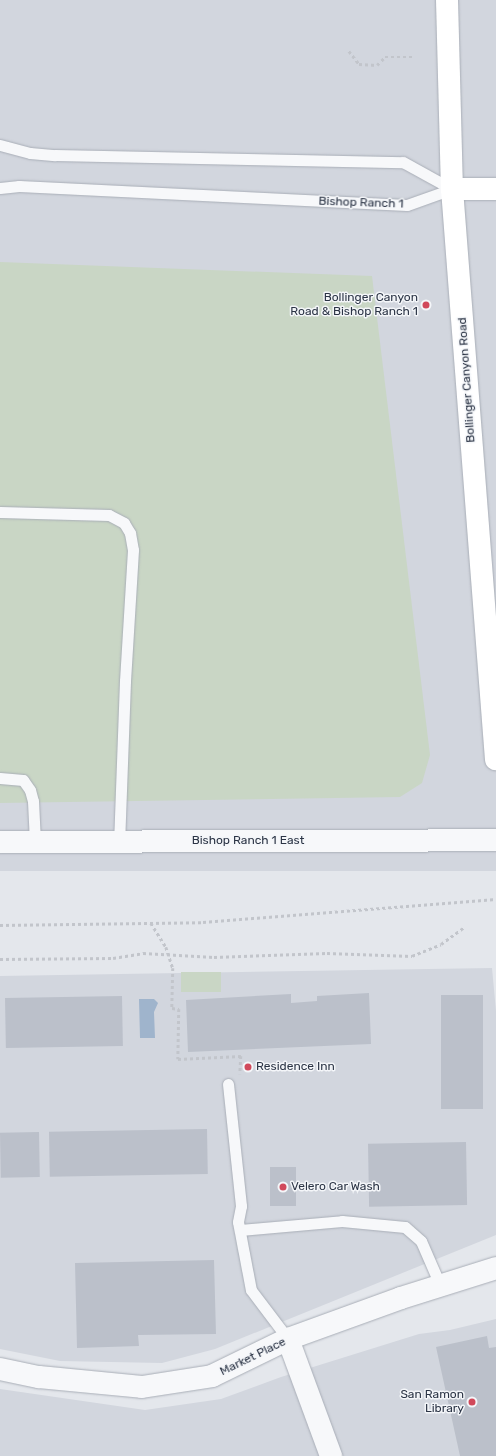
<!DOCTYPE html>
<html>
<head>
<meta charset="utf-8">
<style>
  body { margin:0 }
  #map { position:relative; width:496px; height:1456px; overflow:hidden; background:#e4e7ec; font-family:Rubik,sans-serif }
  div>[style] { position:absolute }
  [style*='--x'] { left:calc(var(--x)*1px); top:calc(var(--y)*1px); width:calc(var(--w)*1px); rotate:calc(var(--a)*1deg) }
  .built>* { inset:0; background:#d2d6de; transform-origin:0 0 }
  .green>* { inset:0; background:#c9d6c5; transform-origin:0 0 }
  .water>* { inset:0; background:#9fb4cc }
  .building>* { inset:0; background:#bbc0ca; transform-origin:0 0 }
  .path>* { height:2.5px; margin-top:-1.25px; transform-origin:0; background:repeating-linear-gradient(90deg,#c2c5cb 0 3px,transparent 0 6px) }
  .roads { filter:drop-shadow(0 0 1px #a9aeb7) drop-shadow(0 0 1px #a9aeb7) }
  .lane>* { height:11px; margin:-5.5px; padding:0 5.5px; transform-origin:5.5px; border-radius:5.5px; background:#f7f8fa }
  .street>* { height:22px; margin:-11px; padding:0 11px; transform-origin:11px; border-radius:11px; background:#f7f8fa }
  .secondary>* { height:22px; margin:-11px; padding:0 11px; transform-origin:11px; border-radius:11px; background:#fff }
  .dots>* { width:11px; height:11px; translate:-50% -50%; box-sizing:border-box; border:2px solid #f4f6f9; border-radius:50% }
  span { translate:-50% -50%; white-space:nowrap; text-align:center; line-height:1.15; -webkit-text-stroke:3px #f4f6f9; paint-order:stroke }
  .street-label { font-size:12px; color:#2b3445 }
  .poi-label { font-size:12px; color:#2b3445 }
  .right { translate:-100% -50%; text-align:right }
  .left { translate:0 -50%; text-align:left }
</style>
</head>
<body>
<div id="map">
  <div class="built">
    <div style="left:0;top:0;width:496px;height:871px"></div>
    <div style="clip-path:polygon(492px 968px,496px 1011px,496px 1235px,215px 1349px,162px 1363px,60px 1361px,0 1349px,0 976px)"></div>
    <div style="clip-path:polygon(496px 1319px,496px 1456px,0 1456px,0 1389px,145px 1410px,221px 1399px,281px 1377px,419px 1334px,450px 1330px)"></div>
  </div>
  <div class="green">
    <div style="clip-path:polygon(0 262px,372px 276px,430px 755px,422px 783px,400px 797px,0 803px)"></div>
    <div style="left:221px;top:972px;width:20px;height:40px;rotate:90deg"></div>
  </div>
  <div class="water">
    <div style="clip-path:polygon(139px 999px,154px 999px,158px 1003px,154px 1012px,155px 1038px,140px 1038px)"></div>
  </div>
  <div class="building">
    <div style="clip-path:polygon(369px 993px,371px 1044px,188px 1052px,186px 1000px,291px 994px,291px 1003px,317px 1001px,317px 996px)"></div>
    <div style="left:441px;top:995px;width:42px;height:114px"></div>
    <div style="left:122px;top:996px;width:50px;height:117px;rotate:89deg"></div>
    <div style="left:207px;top:1129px;width:45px;height:158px;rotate:89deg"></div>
    <div style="left:39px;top:1132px;width:45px;height:39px;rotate:89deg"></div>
    <div style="left:466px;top:1142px;width:63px;height:98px;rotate:89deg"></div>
    <div style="left:296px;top:1167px;width:39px;height:26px;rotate:90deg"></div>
    <div style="clip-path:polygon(214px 1260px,216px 1334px,138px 1335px,139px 1346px,77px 1348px,75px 1263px)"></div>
    <div style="clip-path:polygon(487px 1336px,489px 1348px,496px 1347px,496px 1456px,460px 1456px,436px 1347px)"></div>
  </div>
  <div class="path">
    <div style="--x:349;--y:51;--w:16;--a:52"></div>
    <div style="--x:359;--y:64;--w:18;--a:3"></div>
    <div style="--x:377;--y:65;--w:11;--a:-45"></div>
    <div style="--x:385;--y:57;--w:30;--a:0"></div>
    <div style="--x:151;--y:923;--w:28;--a:58"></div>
    <div style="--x:166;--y:947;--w:22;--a:72"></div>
    <div style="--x:173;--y:968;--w:40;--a:91.4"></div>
    <div style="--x:172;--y:1008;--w:7;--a:8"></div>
    <div style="--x:179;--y:1009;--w:50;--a:91.1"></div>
    <div style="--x:178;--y:1059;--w:63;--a:-2.7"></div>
    <div style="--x:241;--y:1056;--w:18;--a:93"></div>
    <div style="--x:0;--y:925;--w:203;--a:-0.8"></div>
    <div style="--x:203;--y:922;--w:294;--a:-4.5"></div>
    <div style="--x:0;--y:959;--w:113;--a:-0.5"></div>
    <div style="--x:113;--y:958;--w:30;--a:-9"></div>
    <div style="--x:143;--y:953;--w:71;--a:3.2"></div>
    <div style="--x:214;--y:957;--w:113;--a:-2"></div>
    <div style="--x:327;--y:953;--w:85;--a:2"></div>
    <div style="--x:412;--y:956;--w:31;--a:-22"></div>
    <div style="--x:441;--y:944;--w:29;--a:-36"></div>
  </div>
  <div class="roads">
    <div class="lane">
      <div style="--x:0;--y:145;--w:31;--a:15"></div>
      <div style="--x:30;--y:153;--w:25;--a:5"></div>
      <div style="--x:55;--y:155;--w:348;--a:1.2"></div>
      <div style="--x:403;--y:162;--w:56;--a:28.9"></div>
      <div style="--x:0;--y:188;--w:19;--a:-6"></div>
      <div style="--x:19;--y:186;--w:388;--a:2.8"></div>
      <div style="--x:407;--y:205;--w:48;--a:-19.6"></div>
      <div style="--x:0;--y:512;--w:109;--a:1.6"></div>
      <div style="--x:109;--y:515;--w:17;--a:28"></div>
      <div style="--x:124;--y:523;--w:12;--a:59"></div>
      <div style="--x:130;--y:533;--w:17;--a:80"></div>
      <div style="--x:133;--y:550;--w:131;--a:93.5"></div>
      <div style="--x:125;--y:681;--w:161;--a:92.1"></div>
      <div style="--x:0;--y:778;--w:23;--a:5"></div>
      <div style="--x:23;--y:780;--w:12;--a:55"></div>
      <div style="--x:30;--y:790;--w:11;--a:75"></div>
      <div style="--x:33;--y:801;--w:41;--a:87.2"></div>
      <div style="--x:228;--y:1084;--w:123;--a:83.9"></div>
      <div style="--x:241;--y:1206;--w:16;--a:101"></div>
      <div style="--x:238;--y:1222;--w:69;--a:79.2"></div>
      <div style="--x:251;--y:1290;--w:61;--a:52.9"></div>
      <div style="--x:240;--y:1230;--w:102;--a:-5"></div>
      <div style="--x:342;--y:1221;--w:63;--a:5.4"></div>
      <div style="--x:405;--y:1227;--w:21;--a:41"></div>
      <div style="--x:421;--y:1241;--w:48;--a:66.6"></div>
    </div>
    <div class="street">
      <div style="--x:0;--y:842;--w:496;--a:-0.2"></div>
      <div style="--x:288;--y:1339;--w:125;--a:69.8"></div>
      <div style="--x:0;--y:1369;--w:40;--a:12"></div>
      <div style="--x:39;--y:1377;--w:103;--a:5.5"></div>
      <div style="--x:142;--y:1387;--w:71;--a:-8.9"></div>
      <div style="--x:212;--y:1376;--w:85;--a:-26"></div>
      <div style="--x:288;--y:1339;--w:120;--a:-19.9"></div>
      <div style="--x:401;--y:1298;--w:100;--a:-17.5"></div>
    </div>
    <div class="secondary">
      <div style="--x:447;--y:0;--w:189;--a:88.5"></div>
      <div style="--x:452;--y:189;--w:572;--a:85.59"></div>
      <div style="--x:452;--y:189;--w:44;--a:0"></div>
    </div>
  </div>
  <div class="dots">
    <div style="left:426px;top:305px;background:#d1495b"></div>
    <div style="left:248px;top:1067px;background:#d1495b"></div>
    <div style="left:283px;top:1187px;background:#d1495b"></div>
    <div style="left:472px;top:1402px;background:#d1495b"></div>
  </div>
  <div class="street-label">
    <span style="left:361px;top:203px;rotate:2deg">Bishop Ranch 1</span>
    <span style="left:467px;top:380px;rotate:-94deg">Bollinger Canyon Road</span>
    <span style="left:248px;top:841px">Bishop Ranch 1 East</span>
    <span style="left:253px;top:1357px;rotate:-26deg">Market Place</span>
  </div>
  <div class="poi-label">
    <span class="right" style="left:418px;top:305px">Bollinger Canyon<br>Road &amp; Bishop Ranch 1</span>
    <span class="left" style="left:256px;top:1067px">Residence Inn</span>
    <span class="left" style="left:291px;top:1187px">Velero Car Wash</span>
    <span class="right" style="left:464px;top:1402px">San Ramon<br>Library</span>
  </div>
</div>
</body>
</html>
